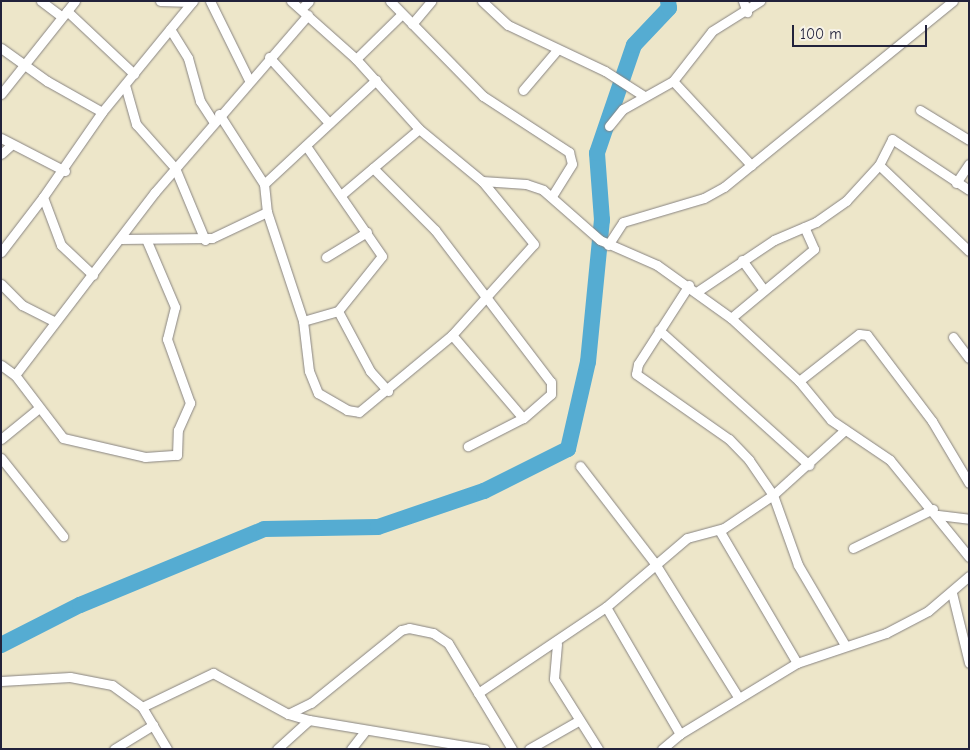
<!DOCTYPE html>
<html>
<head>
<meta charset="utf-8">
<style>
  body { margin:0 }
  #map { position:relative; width:970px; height:750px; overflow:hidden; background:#ede6c9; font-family:"Comic Neue",sans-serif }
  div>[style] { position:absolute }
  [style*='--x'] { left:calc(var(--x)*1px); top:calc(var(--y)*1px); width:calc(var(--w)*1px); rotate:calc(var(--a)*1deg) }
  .river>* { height:16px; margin:-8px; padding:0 8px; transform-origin:8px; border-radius:8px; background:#55acd2 }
  .roads { filter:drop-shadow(0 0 1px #888482) drop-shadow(0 0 1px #888482) }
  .street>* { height:9px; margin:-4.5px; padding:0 4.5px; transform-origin:4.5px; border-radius:4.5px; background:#fff }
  span { translate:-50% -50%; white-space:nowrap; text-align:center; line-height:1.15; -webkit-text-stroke:4.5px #f7f3e8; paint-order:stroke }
  .frame { position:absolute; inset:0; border:2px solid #22223b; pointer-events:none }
  .scale { position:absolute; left:792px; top:25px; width:135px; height:22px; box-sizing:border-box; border:2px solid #22223b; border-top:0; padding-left:6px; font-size:15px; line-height:18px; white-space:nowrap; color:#22223b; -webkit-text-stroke:4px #f7f3e8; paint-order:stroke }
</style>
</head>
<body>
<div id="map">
  <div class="river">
    <div style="--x:1;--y:645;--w:89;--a:-26.9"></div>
    <div style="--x:80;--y:605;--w:199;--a:-22.4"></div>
    <div style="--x:264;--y:529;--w:114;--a:-1"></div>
    <div style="--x:378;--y:527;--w:112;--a:-18.8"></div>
    <div style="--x:484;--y:491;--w:94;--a:-26.6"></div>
    <div style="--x:568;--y:449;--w:89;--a:-77.1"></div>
    <div style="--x:588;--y:362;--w:143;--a:-84.4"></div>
    <div style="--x:602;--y:220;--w:67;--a:-94.3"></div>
    <div style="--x:597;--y:153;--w:114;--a:-71.1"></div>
    <div style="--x:634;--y:45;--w:51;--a:-46.6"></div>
    <div style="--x:669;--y:8;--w:7;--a:-98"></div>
  </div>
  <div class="roads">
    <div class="street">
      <div style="--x:41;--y:1;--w:26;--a:37"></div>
      <div style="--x:160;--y:1;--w:32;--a:2"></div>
      <div style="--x:210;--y:1;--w:88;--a:63.7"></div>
      <div style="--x:291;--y:1;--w:87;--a:41.7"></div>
      <div style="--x:356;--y:59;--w:94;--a:48"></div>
      <div style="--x:419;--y:129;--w:82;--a:39.5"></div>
      <div style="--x:482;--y:181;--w:44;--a:3.9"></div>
      <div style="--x:526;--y:184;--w:18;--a:19"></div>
      <div style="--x:543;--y:190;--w:76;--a:41.3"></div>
      <div style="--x:600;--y:240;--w:62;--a:23.7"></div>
      <div style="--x:657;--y:265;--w:91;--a:35.6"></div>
      <div style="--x:731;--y:318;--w:93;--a:42.8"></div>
      <div style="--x:799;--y:381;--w:50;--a:50.6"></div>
      <div style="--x:831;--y:420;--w:71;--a:34.1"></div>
      <div style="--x:890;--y:460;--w:125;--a:50.8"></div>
      <div style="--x:390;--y:1;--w:133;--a:45.6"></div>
      <div style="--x:483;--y:96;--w:103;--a:33.1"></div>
      <div style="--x:569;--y:152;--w:12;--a:76"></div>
      <div style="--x:572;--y:164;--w:36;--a:122"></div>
      <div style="--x:482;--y:1;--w:35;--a:43"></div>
      <div style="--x:508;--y:25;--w:107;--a:25.4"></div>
      <div style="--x:605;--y:71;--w:46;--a:32.7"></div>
      <div style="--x:743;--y:1;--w:12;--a:70"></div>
      <div style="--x:301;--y:9;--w:11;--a:-45"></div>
      <div style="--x:67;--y:11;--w:92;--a:43.2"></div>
      <div style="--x:412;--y:24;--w:30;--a:-50"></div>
      <div style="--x:170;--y:29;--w:34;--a:58"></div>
      <div style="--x:188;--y:58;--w:45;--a:74.4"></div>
      <div style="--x:200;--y:101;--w:24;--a:57"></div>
      <div style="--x:1;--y:48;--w:57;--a:35.7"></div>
      <div style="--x:47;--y:81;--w:63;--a:29.4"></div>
      <div style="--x:269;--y:57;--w:89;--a:47.7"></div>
      <div style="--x:356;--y:59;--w:64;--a:-44.4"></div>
      <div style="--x:673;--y:81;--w:115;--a:47.1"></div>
      <div style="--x:125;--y:85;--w:41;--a:74.2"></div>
      <div style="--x:136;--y:124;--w:59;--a:48.4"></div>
      <div style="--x:175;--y:168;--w:78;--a:67.4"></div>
      <div style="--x:523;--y:90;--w:52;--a:-49.6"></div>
      <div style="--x:1;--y:94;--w:119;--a:-51.5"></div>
      <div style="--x:920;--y:110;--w:57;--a:31.5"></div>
      <div style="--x:219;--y:114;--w:83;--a:57.3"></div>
      <div style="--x:264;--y:184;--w:28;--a:84"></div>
      <div style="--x:267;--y:212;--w:115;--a:71.7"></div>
      <div style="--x:303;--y:321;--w:50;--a:83.2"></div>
      <div style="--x:309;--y:371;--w:24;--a:68"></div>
      <div style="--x:318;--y:393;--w:34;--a:30"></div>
      <div style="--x:347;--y:410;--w:12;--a:9"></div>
      <div style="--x:359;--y:412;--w:121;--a:-39.6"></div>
      <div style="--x:452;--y:335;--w:122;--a:-48"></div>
      <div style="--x:534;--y:244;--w:82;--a:-129.5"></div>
      <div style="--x:609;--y:126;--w:22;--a:-51"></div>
      <div style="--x:623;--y:109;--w:57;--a:-29.2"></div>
      <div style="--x:673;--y:81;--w:63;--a:-52"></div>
      <div style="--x:712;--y:31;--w:57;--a:-32"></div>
      <div style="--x:1;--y:138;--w:72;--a:27.3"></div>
      <div style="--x:1;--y:154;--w:12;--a:-42"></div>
      <div style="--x:879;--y:165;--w:124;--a:43.7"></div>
      <div style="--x:373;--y:168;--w:88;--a:45"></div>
      <div style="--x:435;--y:230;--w:191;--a:52.7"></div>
      <div style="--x:551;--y:382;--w:12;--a:90"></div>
      <div style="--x:551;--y:394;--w:37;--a:139"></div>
      <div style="--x:523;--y:418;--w:62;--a:153"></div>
      <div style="--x:956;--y:183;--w:23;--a:-56"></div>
      <div style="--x:264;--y:184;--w:153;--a:-42.9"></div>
      <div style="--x:341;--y:195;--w:102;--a:-40.2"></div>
      <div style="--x:120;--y:239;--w:92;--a:-0.6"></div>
      <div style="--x:212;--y:238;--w:61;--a:-25.3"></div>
      <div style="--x:608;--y:245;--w:27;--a:-57"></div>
      <div style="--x:623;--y:222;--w:84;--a:-16.5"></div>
      <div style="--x:704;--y:198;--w:23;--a:-29"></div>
      <div style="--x:724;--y:187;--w:295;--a:-39.1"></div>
      <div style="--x:1;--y:252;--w:69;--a:-52.6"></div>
      <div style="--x:326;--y:257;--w:48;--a:-31.4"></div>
      <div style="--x:742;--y:260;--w:37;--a:54"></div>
      <div style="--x:93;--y:275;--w:44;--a:-136.8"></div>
      <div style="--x:61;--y:245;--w:51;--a:-110.6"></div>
      <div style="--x:43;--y:197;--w:103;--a:-55.2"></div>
      <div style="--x:102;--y:112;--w:144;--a:-50.7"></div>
      <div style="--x:1;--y:284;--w:30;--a:45"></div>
      <div style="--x:22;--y:305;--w:37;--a:27"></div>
      <div style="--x:689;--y:285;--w:94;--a:122.8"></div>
      <div style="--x:638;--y:364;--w:10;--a:101"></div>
      <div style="--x:636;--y:374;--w:113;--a:35"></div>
      <div style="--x:729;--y:439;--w:29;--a:46"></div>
      <div style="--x:749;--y:460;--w:42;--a:55.6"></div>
      <div style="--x:773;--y:495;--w:74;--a:70.3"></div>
      <div style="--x:798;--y:565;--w:93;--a:59.6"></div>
      <div style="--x:698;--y:291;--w:92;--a:-33.9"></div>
      <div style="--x:774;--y:240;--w:46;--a:-23.2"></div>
      <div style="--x:816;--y:222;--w:37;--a:-35"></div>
      <div style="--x:846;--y:201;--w:49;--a:-47.5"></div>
      <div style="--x:879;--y:165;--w:29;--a:-63"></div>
      <div style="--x:892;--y:139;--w:92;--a:33.5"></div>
      <div style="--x:338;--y:311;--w:68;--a:61.9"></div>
      <div style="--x:370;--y:371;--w:27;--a:48"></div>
      <div style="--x:731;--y:318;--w:108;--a:-39.7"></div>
      <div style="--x:814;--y:249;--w:24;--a:-114"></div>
      <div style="--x:303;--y:321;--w:36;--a:-16"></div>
      <div style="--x:338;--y:311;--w:70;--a:-51.3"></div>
      <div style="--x:382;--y:256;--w:134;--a:-124.6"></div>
      <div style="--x:659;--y:330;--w:202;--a:42"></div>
      <div style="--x:452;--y:335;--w:109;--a:49.5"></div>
      <div style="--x:953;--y:337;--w:26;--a:53"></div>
      <div style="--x:1;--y:365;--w:17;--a:36"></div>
      <div style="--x:15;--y:375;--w:79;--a:52.7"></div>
      <div style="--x:63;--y:438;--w:84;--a:13"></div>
      <div style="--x:145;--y:457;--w:32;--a:-4"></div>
      <div style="--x:177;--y:455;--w:25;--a:-88"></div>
      <div style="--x:178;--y:430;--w:30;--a:-66"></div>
      <div style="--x:190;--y:403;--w:68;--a:-109.8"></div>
      <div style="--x:167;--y:339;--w:33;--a:-76"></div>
      <div style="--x:175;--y:307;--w:74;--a:-113.1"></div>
      <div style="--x:15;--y:375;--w:230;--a:-52.6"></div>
      <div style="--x:155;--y:192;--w:234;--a:-49.2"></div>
      <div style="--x:799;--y:381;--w:76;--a:-38.1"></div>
      <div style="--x:859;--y:334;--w:8;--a:7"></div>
      <div style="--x:867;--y:335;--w:108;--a:52.9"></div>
      <div style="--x:932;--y:421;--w:72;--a:59.2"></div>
      <div style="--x:1;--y:439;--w:49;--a:-39.2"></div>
      <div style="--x:1;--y:458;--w:100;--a:51.5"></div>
      <div style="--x:580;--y:466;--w:121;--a:52.4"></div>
      <div style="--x:654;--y:562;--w:159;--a:58.1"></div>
      <div style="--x:938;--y:515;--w:31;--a:7"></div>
      <div style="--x:719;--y:530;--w:154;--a:59.6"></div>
      <div style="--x:853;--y:548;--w:89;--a:-26"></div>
      <div style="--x:952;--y:593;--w:72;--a:76.3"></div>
      <div style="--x:606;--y:607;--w:147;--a:59.8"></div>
      <div style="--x:557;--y:644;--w:35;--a:95"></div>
      <div style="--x:554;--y:679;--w:83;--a:57.8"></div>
      <div style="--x:1;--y:681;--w:69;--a:-3.3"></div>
      <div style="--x:70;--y:677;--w:43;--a:10.8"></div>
      <div style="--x:112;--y:685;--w:37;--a:36"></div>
      <div style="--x:142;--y:707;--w:49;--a:59.2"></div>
      <div style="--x:478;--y:693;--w:154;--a:-33.9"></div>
      <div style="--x:606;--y:607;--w:106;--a:-40.4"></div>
      <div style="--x:687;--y:538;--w:38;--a:-15"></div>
      <div style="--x:724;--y:528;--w:59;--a:-34"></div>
      <div style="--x:773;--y:495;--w:97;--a:-42.1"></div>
      <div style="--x:142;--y:707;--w:79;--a:-25.6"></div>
      <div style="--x:213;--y:673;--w:85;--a:28.7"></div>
      <div style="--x:288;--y:714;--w:22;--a:16"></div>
      <div style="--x:309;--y:720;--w:178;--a:9.4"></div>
      <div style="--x:288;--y:714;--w:25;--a:-26"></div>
      <div style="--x:311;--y:703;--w:116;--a:-39"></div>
      <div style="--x:401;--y:630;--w:8;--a:-14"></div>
      <div style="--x:409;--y:628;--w:25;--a:12"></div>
      <div style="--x:433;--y:633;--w:18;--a:34"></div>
      <div style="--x:448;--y:643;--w:124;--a:58.9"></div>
      <div style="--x:114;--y:749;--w:46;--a:-31.6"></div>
      <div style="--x:277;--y:749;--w:43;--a:-42.2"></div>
      <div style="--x:351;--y:749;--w:24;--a:-52"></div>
      <div style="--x:529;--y:749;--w:56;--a:-29.7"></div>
      <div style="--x:662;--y:749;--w:23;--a:-40"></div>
      <div style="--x:680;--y:734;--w:137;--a:-31.3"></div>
      <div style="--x:797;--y:663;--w:94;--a:-18.6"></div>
      <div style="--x:886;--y:633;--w:47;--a:-27.6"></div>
      <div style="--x:928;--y:611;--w:54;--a:-40.5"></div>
    </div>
  </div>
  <div class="frame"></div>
  <div class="scale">100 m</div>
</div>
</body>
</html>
